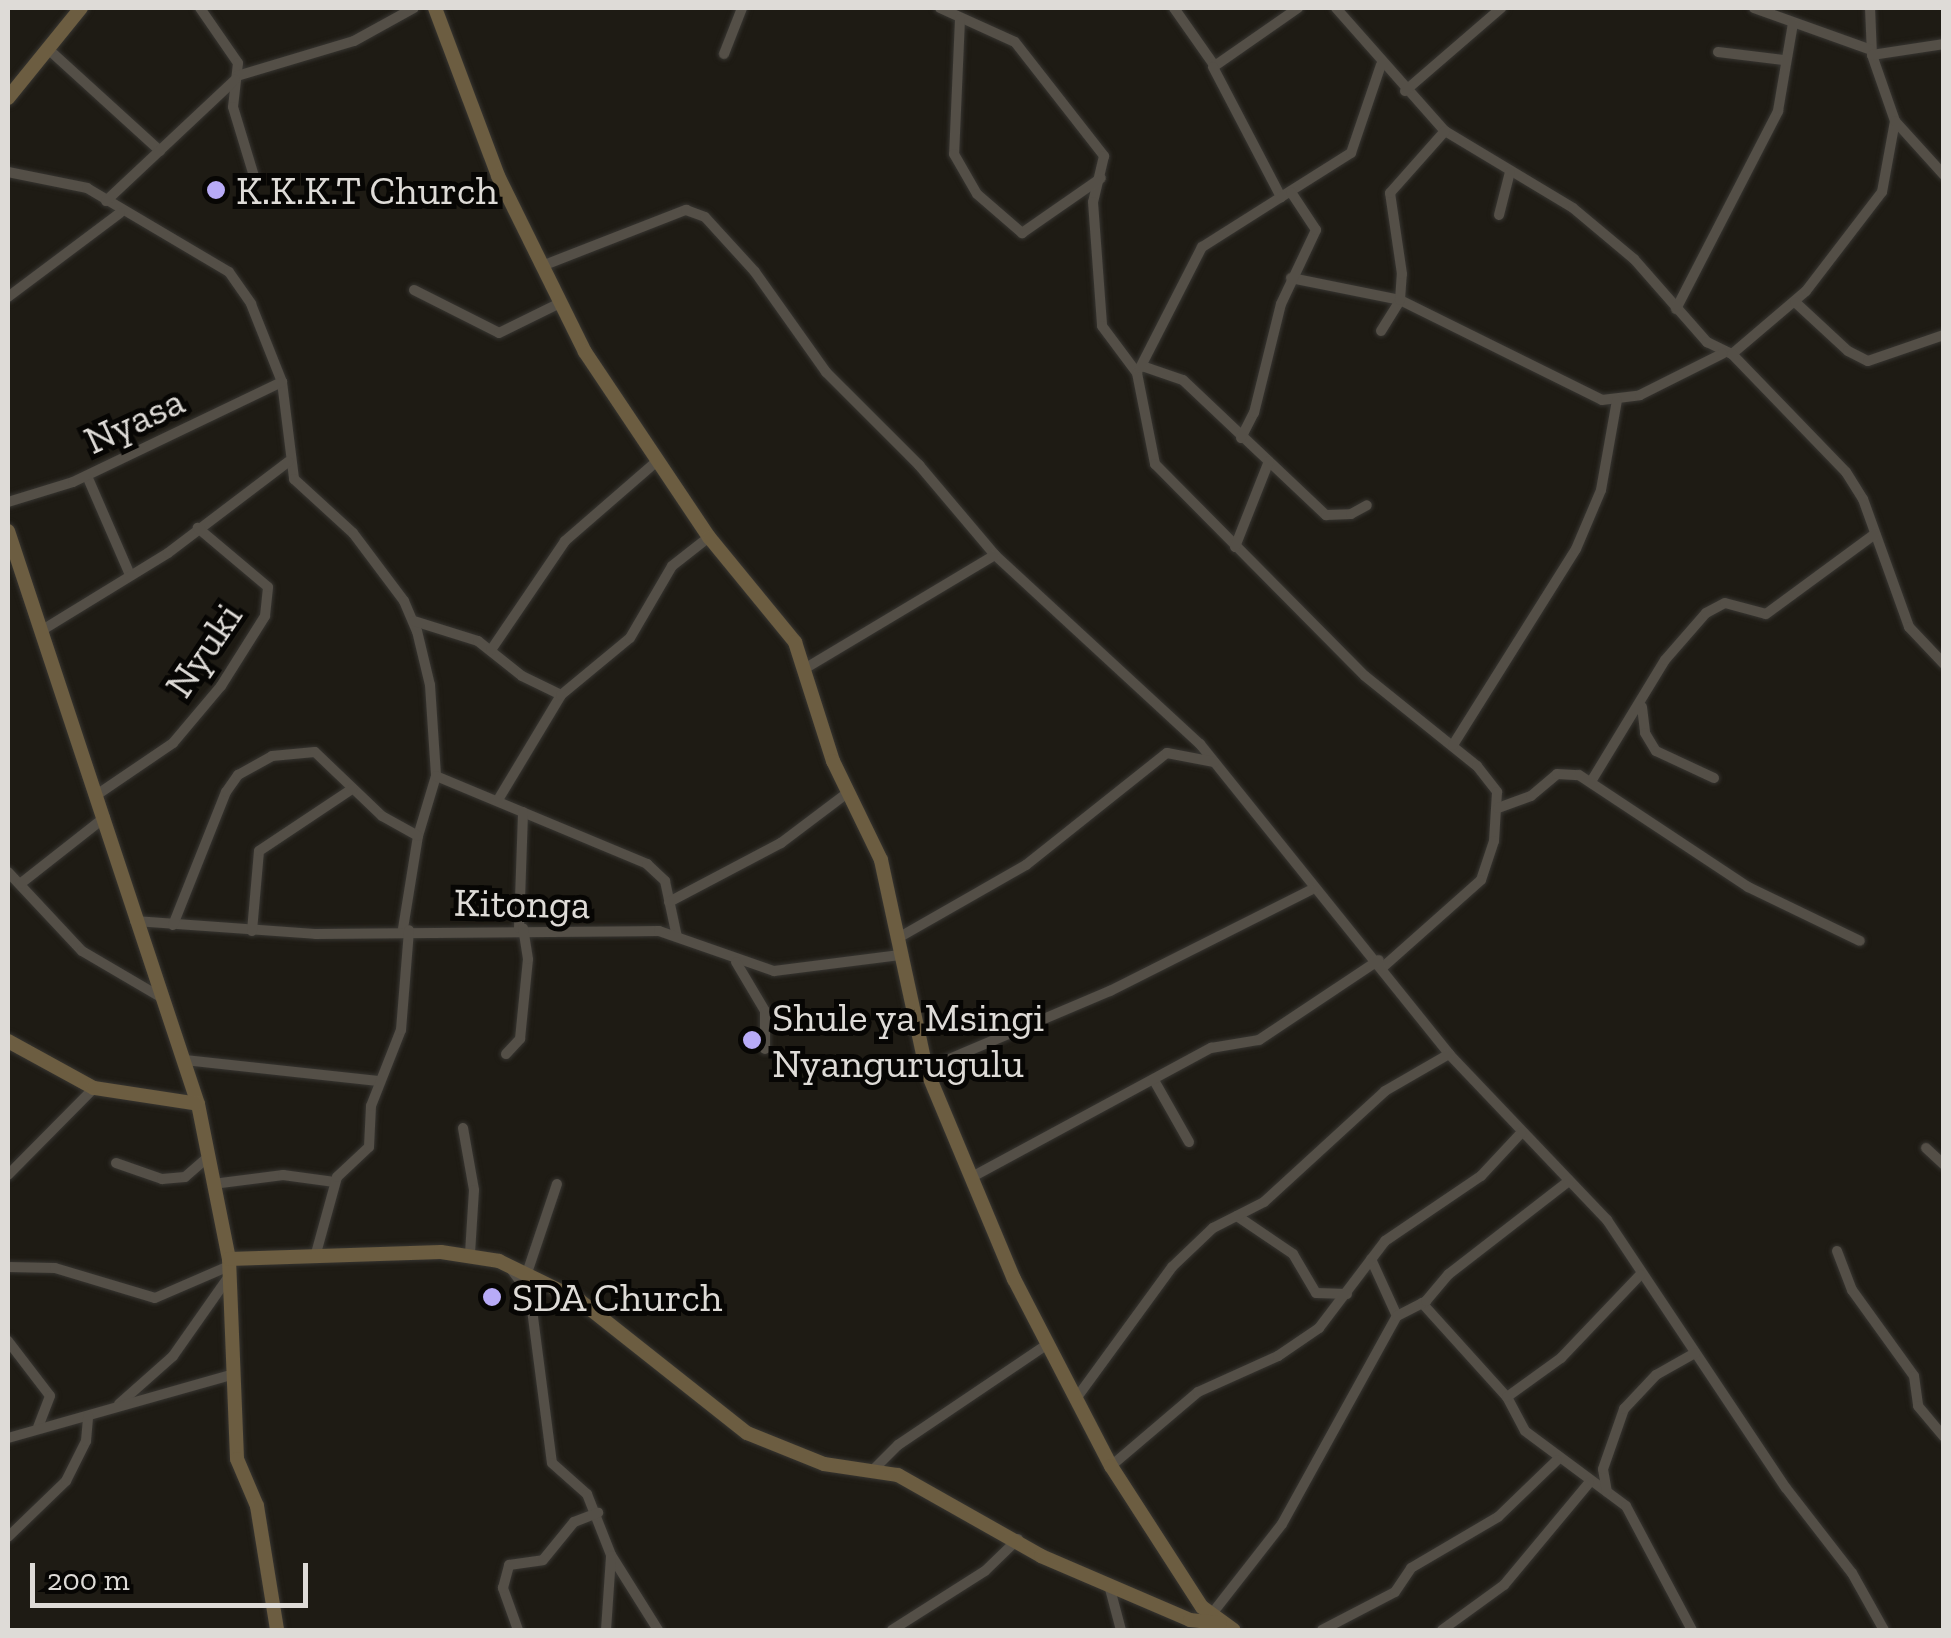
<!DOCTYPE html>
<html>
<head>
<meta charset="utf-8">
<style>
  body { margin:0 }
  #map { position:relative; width:1951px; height:1638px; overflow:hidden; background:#1e1b14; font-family:"Zilla Slab",serif }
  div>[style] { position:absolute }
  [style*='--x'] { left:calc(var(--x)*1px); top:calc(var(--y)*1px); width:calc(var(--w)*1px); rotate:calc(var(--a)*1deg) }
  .roads { filter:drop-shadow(0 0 2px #373531) drop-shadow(0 0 2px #373531) }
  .street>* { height:10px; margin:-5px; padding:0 5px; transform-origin:5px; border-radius:5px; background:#544f47 }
  .secondary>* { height:14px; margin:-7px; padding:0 7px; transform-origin:7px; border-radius:7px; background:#6c5d41 }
  .dots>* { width:28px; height:28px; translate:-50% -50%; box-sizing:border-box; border:5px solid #070604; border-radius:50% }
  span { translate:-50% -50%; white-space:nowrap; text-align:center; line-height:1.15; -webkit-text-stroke:10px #070604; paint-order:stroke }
  .poi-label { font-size:40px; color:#dedbd7 }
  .left { translate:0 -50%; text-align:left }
  .street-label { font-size:40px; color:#dedbd7 }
  .frame { position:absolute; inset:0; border:10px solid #dedbd7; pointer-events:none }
  .scale { position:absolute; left:30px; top:1563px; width:278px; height:45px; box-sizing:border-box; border:5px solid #dedbd7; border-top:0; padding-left:12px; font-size:30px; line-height:35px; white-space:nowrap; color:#dedbd7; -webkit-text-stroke:8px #070604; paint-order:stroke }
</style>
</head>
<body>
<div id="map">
  <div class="roads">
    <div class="street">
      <div style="--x:200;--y:8;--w:67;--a:55.4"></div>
      <div style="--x:238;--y:63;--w:44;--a:96.5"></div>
      <div style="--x:233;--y:107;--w:72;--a:73.1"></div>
      <div style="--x:940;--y:8;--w:82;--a:24.4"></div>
      <div style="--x:1015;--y:42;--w:145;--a:52"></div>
      <div style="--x:1104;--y:156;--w:47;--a:103.4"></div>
      <div style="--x:1093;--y:202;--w:124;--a:85.8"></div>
      <div style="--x:1102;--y:326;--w:59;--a:53.3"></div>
      <div style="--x:1137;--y:373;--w:93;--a:78.8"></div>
      <div style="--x:1155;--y:464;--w:298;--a:45.3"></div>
      <div style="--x:1365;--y:676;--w:144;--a:38.8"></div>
      <div style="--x:1477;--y:766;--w:33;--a:52"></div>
      <div style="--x:1497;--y:792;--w:49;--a:93.5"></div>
      <div style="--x:1494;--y:841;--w:41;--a:108.4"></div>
      <div style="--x:1481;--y:880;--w:131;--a:138.4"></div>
      <div style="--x:1174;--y:8;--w:70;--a:54.9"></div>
      <div style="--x:1298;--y:8;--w:103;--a:145.2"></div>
      <div style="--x:1213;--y:67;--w:147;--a:62.4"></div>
      <div style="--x:1281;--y:197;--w:83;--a:-32.2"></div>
      <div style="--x:1351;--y:153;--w:93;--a:-71.2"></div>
      <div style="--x:1336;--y:8;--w:164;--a:48.5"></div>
      <div style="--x:1445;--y:131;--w:149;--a:31"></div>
      <div style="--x:1573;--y:208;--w:80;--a:39.9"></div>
      <div style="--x:1634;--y:259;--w:111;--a:48.7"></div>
      <div style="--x:1707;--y:342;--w:28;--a:26"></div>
      <div style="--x:1732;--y:354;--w:97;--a:-40.4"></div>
      <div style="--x:1806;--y:291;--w:125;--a:-52.5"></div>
      <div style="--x:1882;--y:192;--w:72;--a:-79.6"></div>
      <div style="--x:1895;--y:121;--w:70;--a:-109.2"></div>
      <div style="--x:1872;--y:55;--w:47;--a:-92.4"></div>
      <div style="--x:1754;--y:8;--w:124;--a:19.7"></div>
      <div style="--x:960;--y:19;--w:135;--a:92.5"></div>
      <div style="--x:954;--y:154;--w:46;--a:60.1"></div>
      <div style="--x:977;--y:194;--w:60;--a:40.9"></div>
      <div style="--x:1022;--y:233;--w:96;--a:-34.8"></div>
      <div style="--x:47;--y:48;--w:153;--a:42.3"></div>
      <div style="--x:1718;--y:52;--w:66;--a:6.9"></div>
      <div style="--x:724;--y:54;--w:49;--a:-68.6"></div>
      <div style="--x:1872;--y:55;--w:73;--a:-8.7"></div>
      <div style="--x:237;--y:76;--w:122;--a:-16.7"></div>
      <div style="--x:354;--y:41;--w:68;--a:-28.8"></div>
      <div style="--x:1405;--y:91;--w:127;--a:-40.8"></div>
      <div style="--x:1895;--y:121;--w:73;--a:47.8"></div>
      <div style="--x:8;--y:172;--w:81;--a:11.4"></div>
      <div style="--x:87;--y:188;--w:165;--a:30.6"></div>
      <div style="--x:229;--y:272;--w:39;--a:55"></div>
      <div style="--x:251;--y:304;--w:84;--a:68.3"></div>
      <div style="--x:282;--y:382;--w:98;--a:82.9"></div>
      <div style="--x:294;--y:479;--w:80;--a:42.5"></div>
      <div style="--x:353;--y:533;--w:85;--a:53.1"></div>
      <div style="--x:404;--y:601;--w:33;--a:67"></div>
      <div style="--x:417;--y:631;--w:56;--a:76.5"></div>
      <div style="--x:430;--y:685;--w:91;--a:86.2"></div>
      <div style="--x:436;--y:776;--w:63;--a:106.7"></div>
      <div style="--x:418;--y:836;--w:94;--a:99.2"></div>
      <div style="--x:106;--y:201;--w:177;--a:-43.2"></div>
      <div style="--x:1499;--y:215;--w:44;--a:-75.7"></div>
      <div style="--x:542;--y:266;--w:155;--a:-21.3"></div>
      <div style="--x:686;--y:210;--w:20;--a:20"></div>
      <div style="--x:705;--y:217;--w:74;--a:47.7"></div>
      <div style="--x:755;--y:272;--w:123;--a:54.6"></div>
      <div style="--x:826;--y:372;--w:132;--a:45"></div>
      <div style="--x:919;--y:465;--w:118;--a:49.8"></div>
      <div style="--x:995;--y:555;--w:279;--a:42.7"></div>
      <div style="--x:1200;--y:744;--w:398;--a:51.2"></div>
      <div style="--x:1449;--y:1054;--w:229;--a:46.4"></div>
      <div style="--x:1607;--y:1220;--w:322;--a:56.3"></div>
      <div style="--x:1786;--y:1488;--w:108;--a:52.2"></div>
      <div style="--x:1852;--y:1573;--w:65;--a:60.7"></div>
      <div style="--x:1291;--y:278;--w:111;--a:11.4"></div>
      <div style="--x:1400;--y:300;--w:225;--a:26.3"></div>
      <div style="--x:1602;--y:400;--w:38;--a:-7"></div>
      <div style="--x:1640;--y:395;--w:92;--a:-26.6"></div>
      <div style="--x:414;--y:290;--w:95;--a:26.8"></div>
      <div style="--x:499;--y:333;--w:68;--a:-26.2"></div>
      <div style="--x:8;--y:297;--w:140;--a:-36.9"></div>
      <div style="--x:1795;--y:302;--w:72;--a:42.8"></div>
      <div style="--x:1848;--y:351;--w:22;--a:27"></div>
      <div style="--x:1868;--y:361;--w:80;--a:-18.9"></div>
      <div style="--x:1676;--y:309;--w:223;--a:-62.7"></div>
      <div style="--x:1778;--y:111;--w:89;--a:-80.3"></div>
      <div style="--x:1381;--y:331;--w:36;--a:-58"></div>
      <div style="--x:1400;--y:300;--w:26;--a:-86"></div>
      <div style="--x:1402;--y:274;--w:82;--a:-98.4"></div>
      <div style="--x:1390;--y:193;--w:83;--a:-48.4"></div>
      <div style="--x:1732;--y:354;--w:164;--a:46"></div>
      <div style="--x:1846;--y:472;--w:32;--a:58"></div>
      <div style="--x:1863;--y:499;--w:136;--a:70.2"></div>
      <div style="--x:1909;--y:627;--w:51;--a:46.6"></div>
      <div style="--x:1142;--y:366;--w:43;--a:18.9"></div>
      <div style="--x:1183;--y:380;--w:197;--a:43.4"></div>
      <div style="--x:1326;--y:515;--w:25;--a:-2"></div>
      <div style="--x:1351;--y:514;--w:18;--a:-29"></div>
      <div style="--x:1140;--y:368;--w:136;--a:-62.9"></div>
      <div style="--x:1202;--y:247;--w:93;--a:-32.3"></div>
      <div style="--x:1241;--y:438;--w:28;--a:-63"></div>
      <div style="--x:1254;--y:413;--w:112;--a:-76.1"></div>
      <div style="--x:1281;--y:304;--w:82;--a:-64.7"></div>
      <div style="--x:1316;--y:230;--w:45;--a:-123.3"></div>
      <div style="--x:87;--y:476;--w:108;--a:66.5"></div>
      <div style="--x:8;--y:502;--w:68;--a:-17.1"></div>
      <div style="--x:73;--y:482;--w:232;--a:-25.6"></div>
      <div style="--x:1235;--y:547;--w:92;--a:-68.4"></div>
      <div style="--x:414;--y:621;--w:67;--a:17.4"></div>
      <div style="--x:478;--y:641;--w:56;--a:38.5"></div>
      <div style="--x:522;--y:676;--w:43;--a:26"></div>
      <div style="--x:44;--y:629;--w:145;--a:-31.5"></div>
      <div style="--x:168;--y:553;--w:151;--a:-37.2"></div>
      <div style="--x:491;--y:650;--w:132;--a:-55.8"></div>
      <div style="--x:565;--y:541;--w:122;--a:-41"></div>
      <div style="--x:806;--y:668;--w:220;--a:-30.9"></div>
      <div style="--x:1642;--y:707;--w:26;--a:83"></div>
      <div style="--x:1645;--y:733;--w:21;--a:59"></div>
      <div style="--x:1656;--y:751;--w:64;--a:25"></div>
      <div style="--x:1453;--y:745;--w:231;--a:-57.9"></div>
      <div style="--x:1576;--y:549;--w:64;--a:-67"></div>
      <div style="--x:1601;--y:490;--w:91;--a:-79.9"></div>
      <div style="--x:436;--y:776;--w:229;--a:22.6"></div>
      <div style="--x:647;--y:864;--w:25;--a:43"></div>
      <div style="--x:665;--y:881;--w:57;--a:77.9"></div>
      <div style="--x:1592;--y:780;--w:140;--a:-58.7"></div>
      <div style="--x:1665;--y:660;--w:62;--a:-48.9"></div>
      <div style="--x:1706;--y:613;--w:21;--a:-28"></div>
      <div style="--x:1725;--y:603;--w:42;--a:15"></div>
      <div style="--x:1766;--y:614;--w:135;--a:-36.3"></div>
      <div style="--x:98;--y:794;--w:91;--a:-34.2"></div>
      <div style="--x:173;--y:743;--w:75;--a:-49.9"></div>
      <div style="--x:221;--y:686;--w:83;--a:-57.8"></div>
      <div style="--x:265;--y:616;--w:29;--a:-84"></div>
      <div style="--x:268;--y:587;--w:92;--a:-139.9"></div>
      <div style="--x:498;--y:800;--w:122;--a:-59"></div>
      <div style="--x:561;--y:695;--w:89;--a:-39.6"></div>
      <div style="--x:630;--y:638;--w:83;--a:-59.7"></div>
      <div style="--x:672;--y:566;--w:47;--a:-38.1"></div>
      <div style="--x:1498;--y:808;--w:35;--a:-20"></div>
      <div style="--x:1531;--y:796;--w:34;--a:-40"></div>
      <div style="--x:1557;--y:774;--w:22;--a:3"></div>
      <div style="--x:1579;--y:775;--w:203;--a:33.5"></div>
      <div style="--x:1748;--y:887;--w:124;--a:25.7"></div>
      <div style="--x:8;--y:872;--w:108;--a:46.9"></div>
      <div style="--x:82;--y:951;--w:93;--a:30.4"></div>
      <div style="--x:20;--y:884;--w:108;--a:-38.2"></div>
      <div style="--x:669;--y:902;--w:127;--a:-27.8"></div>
      <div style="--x:781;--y:843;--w:83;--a:-37.1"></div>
      <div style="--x:135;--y:921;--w:180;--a:4.1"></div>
      <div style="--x:315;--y:934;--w:344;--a:-0.5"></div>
      <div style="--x:659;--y:931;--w:122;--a:19.2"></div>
      <div style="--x:774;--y:971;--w:127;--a:-7.2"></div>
      <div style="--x:173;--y:925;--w:143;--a:-68.3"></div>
      <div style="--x:226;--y:792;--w:21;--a:-55"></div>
      <div style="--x:238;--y:775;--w:39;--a:-29"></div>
      <div style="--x:272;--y:756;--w:43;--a:-5.3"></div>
      <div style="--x:315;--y:752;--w:93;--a:43.7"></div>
      <div style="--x:382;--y:816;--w:41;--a:29.1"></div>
      <div style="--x:519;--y:928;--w:116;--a:-88"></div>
      <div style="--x:252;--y:931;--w:80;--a:-85"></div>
      <div style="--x:259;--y:851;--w:112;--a:-33.7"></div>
      <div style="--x:898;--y:938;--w:147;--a:-29.7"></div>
      <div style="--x:1026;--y:865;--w:180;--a:-38.5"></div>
      <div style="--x:1167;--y:753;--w:48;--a:10.8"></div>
      <div style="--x:736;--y:962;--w:57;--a:59.4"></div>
      <div style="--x:765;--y:1011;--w:38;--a:90"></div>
      <div style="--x:506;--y:1054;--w:21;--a:-47"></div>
      <div style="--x:520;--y:1039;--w:80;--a:-84.3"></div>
      <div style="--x:528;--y:959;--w:31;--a:-99"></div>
      <div style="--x:185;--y:1060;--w:194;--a:6.2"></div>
      <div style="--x:926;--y:1069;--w:200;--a:-23"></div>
      <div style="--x:1110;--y:991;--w:225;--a:-26.7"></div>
      <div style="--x:1155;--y:1082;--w:69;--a:60.5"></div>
      <div style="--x:463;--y:1128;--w:63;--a:79.9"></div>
      <div style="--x:474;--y:1190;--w:63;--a:93.6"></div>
      <div style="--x:1926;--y:1148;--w:25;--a:43"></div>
      <div style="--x:116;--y:1163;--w:49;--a:19.2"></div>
      <div style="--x:162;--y:1179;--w:23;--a:-5"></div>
      <div style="--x:185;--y:1177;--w:29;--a:-41"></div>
      <div style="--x:8;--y:1175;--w:122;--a:-45.3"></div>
      <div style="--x:972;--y:1177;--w:272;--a:-28.4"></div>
      <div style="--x:1211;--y:1048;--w:49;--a:-9.5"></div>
      <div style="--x:1259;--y:1040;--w:144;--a:-33.7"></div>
      <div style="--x:213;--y:1184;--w:71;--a:-7.3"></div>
      <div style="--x:283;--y:1175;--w:52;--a:7.7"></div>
      <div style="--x:1237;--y:1216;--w:68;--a:34.2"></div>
      <div style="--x:1293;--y:1254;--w:45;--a:59.5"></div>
      <div style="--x:1316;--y:1293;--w:31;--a:2"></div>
      <div style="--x:1837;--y:1251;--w:42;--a:69"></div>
      <div style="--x:1852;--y:1290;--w:106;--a:54.2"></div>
      <div style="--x:1914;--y:1376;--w:30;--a:82"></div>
      <div style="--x:1918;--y:1406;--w:40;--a:50"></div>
      <div style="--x:315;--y:1257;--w:83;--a:-74.6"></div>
      <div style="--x:337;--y:1177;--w:44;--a:-43.2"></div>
      <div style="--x:369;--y:1147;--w:41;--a:-87.2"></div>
      <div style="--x:371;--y:1106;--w:82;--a:-68.5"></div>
      <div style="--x:401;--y:1030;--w:100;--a:-85.4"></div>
      <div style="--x:1371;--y:1259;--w:63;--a:65.5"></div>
      <div style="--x:8;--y:1267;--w:47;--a:1.2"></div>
      <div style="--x:55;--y:1268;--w:104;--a:16.7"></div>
      <div style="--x:155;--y:1298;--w:81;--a:-23.4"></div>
      <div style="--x:511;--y:1269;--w:31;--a:53"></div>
      <div style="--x:530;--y:1294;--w:170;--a:82.6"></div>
      <div style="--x:552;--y:1463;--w:47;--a:41.5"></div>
      <div style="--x:587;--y:1494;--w:66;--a:68.5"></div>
      <div style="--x:611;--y:1555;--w:89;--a:57.9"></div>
      <div style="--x:527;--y:1273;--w:94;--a:-71.4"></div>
      <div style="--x:1422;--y:1303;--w:127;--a:47.9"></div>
      <div style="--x:1507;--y:1397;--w:38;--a:62"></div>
      <div style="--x:1525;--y:1431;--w:126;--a:36.6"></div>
      <div style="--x:1626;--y:1506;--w:140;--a:62"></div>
      <div style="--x:8;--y:1341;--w:69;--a:52.6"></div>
      <div style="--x:50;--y:1396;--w:33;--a:111"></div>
      <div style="--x:1507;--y:1397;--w:67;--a:-35.8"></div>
      <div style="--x:1561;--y:1358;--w:115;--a:-46.4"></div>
      <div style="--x:1075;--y:1400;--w:165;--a:-53.9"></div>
      <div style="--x:1172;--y:1267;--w:57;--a:-43.6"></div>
      <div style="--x:1213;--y:1228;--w:57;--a:-27"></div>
      <div style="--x:1264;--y:1202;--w:164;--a:-42.5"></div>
      <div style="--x:1385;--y:1091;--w:74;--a:-30"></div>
      <div style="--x:119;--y:1404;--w:72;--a:-41.6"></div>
      <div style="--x:173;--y:1356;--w:99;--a:-54.9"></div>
      <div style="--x:8;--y:1438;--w:232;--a:-15.8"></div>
      <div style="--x:1111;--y:1466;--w:114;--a:-40.4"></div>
      <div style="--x:1198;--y:1392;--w:88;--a:-24.2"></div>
      <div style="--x:1278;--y:1356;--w:50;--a:-34.3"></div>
      <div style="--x:1319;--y:1328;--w:109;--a:-52.8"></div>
      <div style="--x:1385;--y:1241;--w:116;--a:-34.1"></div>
      <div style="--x:1481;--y:1176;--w:59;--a:-47.1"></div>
      <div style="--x:873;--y:1470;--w:35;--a:-45"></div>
      <div style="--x:898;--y:1445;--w:179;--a:-34"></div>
      <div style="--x:1607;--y:1492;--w:23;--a:-100"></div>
      <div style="--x:1603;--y:1469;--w:64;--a:-70.7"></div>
      <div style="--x:1624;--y:1409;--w:47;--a:-46.7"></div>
      <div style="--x:1656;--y:1375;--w:45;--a:-29.4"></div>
      <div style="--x:8;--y:1537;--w:81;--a:-44"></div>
      <div style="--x:66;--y:1481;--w:45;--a:-63.4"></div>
      <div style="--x:86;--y:1441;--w:25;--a:-85"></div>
      <div style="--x:1109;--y:1585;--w:47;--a:75.1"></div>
      <div style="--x:1211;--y:1615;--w:115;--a:-52"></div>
      <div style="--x:1282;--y:1524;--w:238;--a:-61.1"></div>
      <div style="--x:1397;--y:1316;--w:33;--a:-27"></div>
      <div style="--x:1426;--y:1301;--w:35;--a:-50"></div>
      <div style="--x:1449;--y:1274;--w:152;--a:-37.8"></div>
      <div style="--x:518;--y:1630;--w:45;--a:-109.7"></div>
      <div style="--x:503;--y:1588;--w:24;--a:-75"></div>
      <div style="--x:509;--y:1565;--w:34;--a:-8"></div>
      <div style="--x:543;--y:1560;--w:49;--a:-50.8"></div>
      <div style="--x:574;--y:1522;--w:26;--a:-21"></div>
      <div style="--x:606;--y:1630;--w:74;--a:-86.1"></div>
      <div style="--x:892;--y:1630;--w:110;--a:-32.4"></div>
      <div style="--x:985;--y:1571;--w:46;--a:-44.1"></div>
      <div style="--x:1322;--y:1630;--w:82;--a:-27.5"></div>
      <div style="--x:1395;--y:1592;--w:29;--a:-56"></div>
      <div style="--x:1411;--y:1568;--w:101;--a:-30.4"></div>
      <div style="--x:1498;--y:1517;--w:82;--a:-44"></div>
      <div style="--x:1442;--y:1630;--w:77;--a:-36"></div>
      <div style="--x:1504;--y:1585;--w:133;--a:-50.2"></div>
    </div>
    <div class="secondary">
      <div style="--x:435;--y:8;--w:179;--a:69.4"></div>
      <div style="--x:498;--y:176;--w:196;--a:63.7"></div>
      <div style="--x:585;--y:352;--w:223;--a:56.2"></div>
      <div style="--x:709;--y:537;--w:136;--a:50.7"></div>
      <div style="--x:795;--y:642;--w:125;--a:72.3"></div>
      <div style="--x:833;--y:761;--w:110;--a:64.1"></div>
      <div style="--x:881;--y:860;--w:214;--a:77.8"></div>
      <div style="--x:926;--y:1069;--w:228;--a:67.3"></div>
      <div style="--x:1014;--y:1279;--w:211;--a:62.6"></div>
      <div style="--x:1111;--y:1466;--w:168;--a:57.2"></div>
      <div style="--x:1202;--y:1607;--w:39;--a:36"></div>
      <div style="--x:8;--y:98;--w:116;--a:-51"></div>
      <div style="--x:8;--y:531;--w:604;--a:71.66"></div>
      <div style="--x:198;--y:1104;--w:158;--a:78.7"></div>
      <div style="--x:229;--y:1259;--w:200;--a:87.7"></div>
      <div style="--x:237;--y:1459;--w:51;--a:66.9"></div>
      <div style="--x:257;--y:1506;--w:126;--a:80.8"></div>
      <div style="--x:8;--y:1041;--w:98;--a:28.7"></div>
      <div style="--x:94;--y:1088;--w:105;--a:8.7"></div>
      <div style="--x:229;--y:1259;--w:212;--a:-1.9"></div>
      <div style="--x:441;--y:1252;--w:59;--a:8.8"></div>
      <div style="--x:499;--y:1261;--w:89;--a:26"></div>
      <div style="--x:579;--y:1300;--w:214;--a:38.4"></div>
      <div style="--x:747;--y:1433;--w:83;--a:21.9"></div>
      <div style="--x:824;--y:1464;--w:75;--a:8.5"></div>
      <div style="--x:898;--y:1475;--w:164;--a:29.5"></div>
      <div style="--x:1041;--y:1556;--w:162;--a:23.2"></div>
      <div style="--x:1190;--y:1620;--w:30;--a:6"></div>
    </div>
  </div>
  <div class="dots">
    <div style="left:216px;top:190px;background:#b8abf7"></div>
    <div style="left:752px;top:1040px;background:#b8abf7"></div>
    <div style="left:492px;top:1297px;background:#b8abf7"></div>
  </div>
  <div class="poi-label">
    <span class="left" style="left:236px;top:190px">K.K.K.T Church</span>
    <span class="left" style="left:772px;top:1040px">Shule ya Msingi<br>Nyangurugulu</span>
    <span class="left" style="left:512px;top:1297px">SDA Church</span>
  </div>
  <div class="street-label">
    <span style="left:134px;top:420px;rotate:-25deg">Nyasa</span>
    <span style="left:203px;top:650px;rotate:-56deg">Nyuki</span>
    <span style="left:522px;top:903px;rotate:1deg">Kitonga</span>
  </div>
  <div class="frame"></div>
  <div class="scale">200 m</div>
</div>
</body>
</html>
